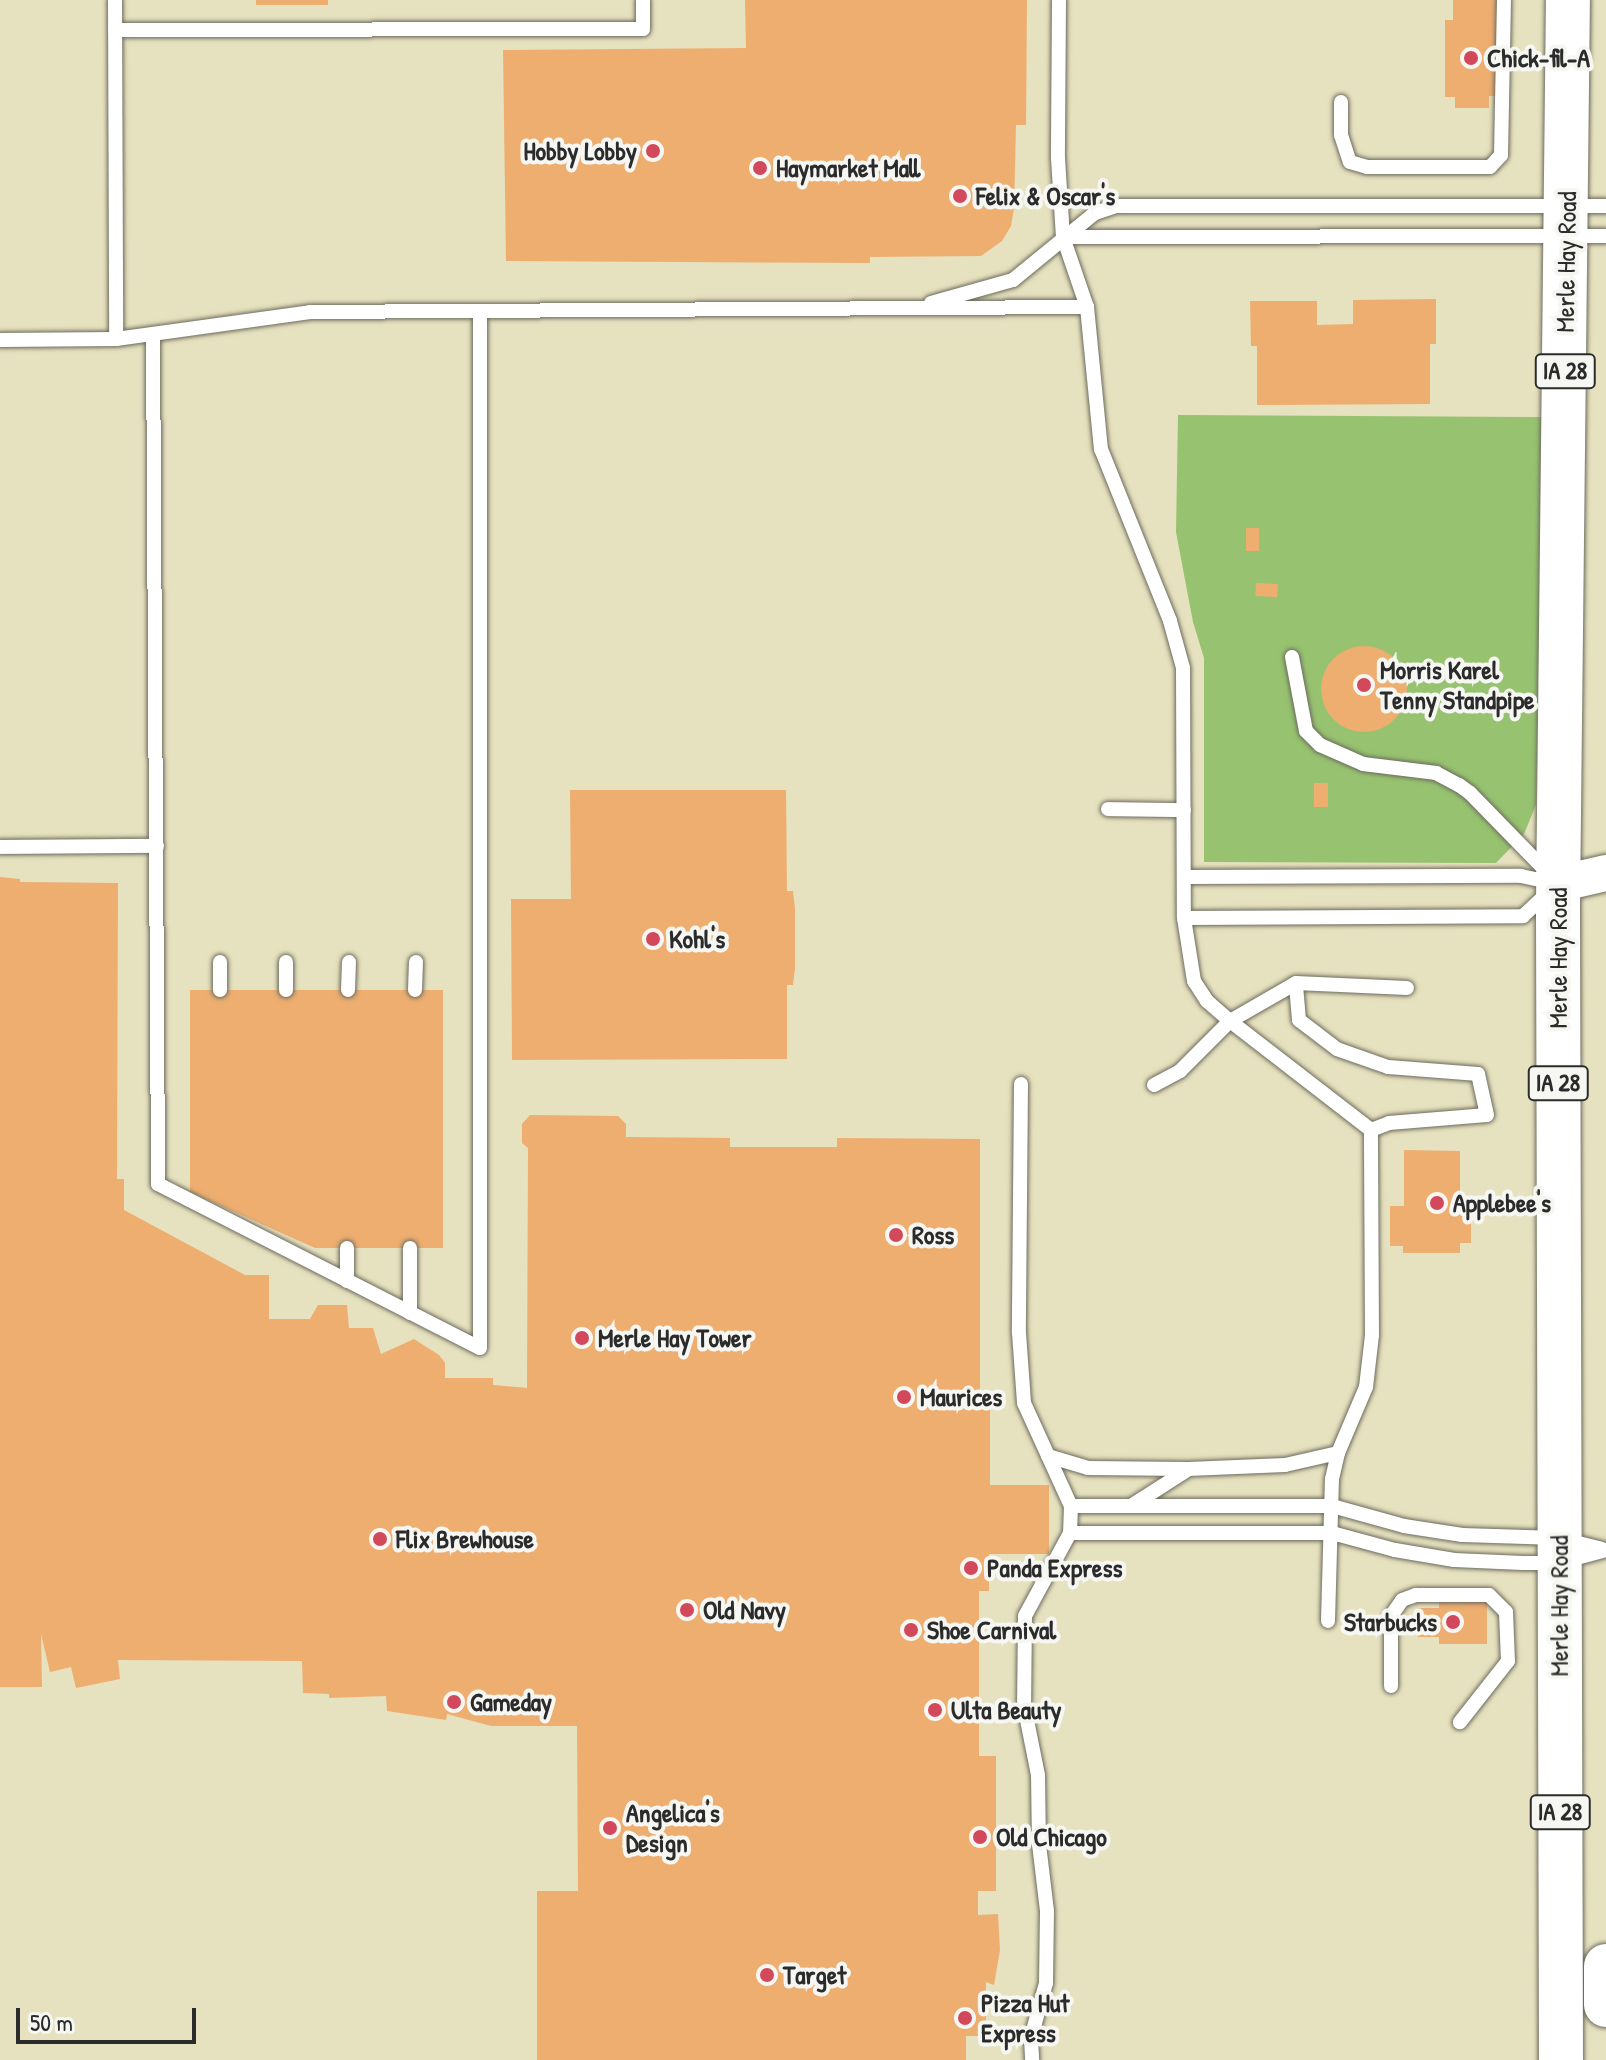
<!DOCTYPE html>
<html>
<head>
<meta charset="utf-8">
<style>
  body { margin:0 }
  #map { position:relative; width:1606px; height:2060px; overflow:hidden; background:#e6e1be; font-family:"Patrick Hand",sans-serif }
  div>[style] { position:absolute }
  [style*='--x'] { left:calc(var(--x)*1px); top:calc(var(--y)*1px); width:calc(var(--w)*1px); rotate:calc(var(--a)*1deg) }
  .green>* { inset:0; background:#97c370 }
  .building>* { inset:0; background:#edae70; transform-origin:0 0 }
  .round { border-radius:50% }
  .roads { filter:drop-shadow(0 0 2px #6c6b5e) drop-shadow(0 0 2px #6c6b5e) }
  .service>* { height:14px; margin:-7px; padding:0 7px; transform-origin:7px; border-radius:7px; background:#fff }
  .tertiary>* { height:36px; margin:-18px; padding:0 18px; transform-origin:18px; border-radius:18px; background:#fff }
  .primary>* { height:44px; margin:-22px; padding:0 22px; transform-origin:22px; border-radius:22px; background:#fff }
  .dots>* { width:22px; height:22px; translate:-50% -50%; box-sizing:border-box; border:4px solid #f6f6f2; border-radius:50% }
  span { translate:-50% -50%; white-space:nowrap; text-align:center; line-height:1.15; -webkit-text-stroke:8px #f6f6f2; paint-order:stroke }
  .shield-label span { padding:2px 6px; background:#f6f6f2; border:2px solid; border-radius:6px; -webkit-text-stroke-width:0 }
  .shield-label { font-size:24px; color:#2b2b2b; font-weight:700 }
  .poi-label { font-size:26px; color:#2b2b2b; font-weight:700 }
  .left { translate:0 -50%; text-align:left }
  .right { translate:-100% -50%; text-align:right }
  .street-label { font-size:26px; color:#2b2b2b }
  .scale { position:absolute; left:16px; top:2008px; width:180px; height:36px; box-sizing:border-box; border:4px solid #2b2b2b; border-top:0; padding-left:10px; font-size:24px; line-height:28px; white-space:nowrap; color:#2b2b2b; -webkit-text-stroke:6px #f6f6f2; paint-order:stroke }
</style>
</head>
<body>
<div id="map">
  <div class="green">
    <div style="clip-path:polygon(1178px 415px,1545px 417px,1536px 805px,1524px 834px,1496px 863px,1204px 862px,1204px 658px,1193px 622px,1176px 532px)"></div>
  </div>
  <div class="building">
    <div style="left:256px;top:0;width:72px;height:5px"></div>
    <div style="clip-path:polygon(745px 0,1027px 0,1026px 125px,1016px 125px,1014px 208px,1011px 226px,1002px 241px,981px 256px,870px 257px,870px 263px,506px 261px,503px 50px,746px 48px)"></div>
    <div style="clip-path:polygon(1453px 0,1498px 0,1498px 96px,1489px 96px,1489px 108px,1455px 108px,1455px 97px,1445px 97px,1445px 20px,1453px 20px)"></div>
    <div style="clip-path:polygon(1436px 299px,1436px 344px,1430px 344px,1430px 404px,1257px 405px,1257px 346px,1251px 346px,1250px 301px,1317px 301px,1317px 325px,1353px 324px,1353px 300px)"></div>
    <div style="left:1246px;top:528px;width:13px;height:23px"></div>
    <div style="left:1256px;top:583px;width:22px;height:13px;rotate:3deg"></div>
    <div class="round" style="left:1321px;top:646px;width:86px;height:86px"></div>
    <div style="left:1314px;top:783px;width:14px;height:24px"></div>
    <div style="clip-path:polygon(570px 790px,786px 790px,787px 891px,793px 891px,795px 909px,795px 968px,793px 985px,787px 985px,787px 1059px,512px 1060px,511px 899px,571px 899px)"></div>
    <div style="clip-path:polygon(0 877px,20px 879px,20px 882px,118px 883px,117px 1179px,124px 1179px,124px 1210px,245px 1275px,269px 1275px,269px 1319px,310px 1319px,318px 1305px,347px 1305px,349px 1328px,373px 1328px,381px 1354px,414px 1339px,439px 1355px,445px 1363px,445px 1378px,493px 1378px,493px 1385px,527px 1388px,528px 1148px,522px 1143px,522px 1124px,530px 1115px,618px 1116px,626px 1124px,626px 1137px,730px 1138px,730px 1147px,837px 1147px,837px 1138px,980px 1139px,980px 1390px,990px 1390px,990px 1485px,1049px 1485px,1049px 1554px,989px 1554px,989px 1591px,979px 1591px,979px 1756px,996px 1756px,996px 1891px,978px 1891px,978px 1915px,998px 1914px,1000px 1950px,994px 1985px,986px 1982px,986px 2036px,966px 2036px,966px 2060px,537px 2060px,537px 1891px,578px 1891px,577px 1726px,491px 1726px,447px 1714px,446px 1720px,387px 1711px,386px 1696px,329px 1698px,329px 1694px,303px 1693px,302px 1661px,118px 1660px,120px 1679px,76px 1688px,71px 1667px,50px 1672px,41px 1634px,42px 1687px,0 1687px)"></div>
    <div style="clip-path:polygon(190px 990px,443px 990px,443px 1248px,315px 1248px,190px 1192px)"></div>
    <div style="clip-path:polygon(1404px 1150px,1460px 1151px,1460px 1200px,1471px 1200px,1471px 1243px,1460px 1243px,1460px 1253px,1403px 1253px,1403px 1246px,1390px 1246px,1390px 1206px,1404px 1206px)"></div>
    <div style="clip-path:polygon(1439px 1597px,1487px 1600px,1487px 1644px,1439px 1644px,1439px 1637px,1418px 1637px,1418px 1608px,1439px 1608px)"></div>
  </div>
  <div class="roads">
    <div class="service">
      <div style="--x:115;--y:0;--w:339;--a:89.8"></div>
      <div style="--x:1059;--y:0;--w:158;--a:90.4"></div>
      <div style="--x:1058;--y:158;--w:79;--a:86.4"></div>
      <div style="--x:1063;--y:237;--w:74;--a:71.1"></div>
      <div style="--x:1087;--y:307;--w:143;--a:84.4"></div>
      <div style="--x:1101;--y:449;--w:185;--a:68.1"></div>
      <div style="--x:1170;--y:621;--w:49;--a:74.5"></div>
      <div style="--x:1183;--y:668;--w:250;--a:89.8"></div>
      <div style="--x:1184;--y:918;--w:64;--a:81"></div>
      <div style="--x:1194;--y:981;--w:24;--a:57"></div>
      <div style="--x:1207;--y:1001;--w:30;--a:41"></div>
      <div style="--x:1230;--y:1021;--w:178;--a:37.7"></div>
      <div style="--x:115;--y:30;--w:528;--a:-0.11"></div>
      <div style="--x:643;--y:29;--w:29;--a:-90"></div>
      <div style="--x:1341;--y:102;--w:33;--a:90"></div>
      <div style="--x:1341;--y:135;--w:28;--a:72"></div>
      <div style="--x:1350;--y:162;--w:18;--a:16"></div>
      <div style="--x:1367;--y:167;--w:123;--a:0"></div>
      <div style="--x:1490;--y:167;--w:16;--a:-47"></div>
      <div style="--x:1501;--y:155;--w:155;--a:-88.9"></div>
      <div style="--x:1063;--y:237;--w:543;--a:-0.11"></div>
      <div style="--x:931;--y:303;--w:85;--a:-15.7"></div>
      <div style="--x:1013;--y:280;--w:106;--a:-39.3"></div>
      <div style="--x:1095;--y:213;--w:22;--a:-18"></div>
      <div style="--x:1116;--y:206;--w:490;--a:0"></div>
      <div style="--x:153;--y:334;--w:850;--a:89.66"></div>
      <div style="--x:158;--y:1184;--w:361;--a:27"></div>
      <div style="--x:480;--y:1348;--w:1036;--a:-90"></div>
      <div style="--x:0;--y:340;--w:116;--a:-0.5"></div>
      <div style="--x:116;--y:339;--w:196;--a:-7.9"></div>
      <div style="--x:310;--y:312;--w:777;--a:-0.37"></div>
      <div style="--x:1292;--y:657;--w:75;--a:79.3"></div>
      <div style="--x:1306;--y:731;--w:20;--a:45"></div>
      <div style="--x:1320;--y:745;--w:47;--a:23.8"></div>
      <div style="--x:1363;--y:764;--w:74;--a:7"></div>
      <div style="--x:1436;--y:773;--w:26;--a:28"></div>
      <div style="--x:1459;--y:785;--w:14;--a:36"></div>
      <div style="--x:1470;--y:793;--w:115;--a:45.7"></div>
      <div style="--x:1108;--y:809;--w:76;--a:0.8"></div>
      <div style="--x:0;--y:847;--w:157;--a:-0.4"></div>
      <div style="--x:1184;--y:877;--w:337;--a:-0.2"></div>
      <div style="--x:1521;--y:876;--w:34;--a:12"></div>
      <div style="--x:1184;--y:918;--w:339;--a:-0.3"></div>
      <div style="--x:1523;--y:916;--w:35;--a:-43"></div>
      <div style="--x:220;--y:962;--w:28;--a:90"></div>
      <div style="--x:286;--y:962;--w:28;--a:90"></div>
      <div style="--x:348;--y:990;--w:28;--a:-88"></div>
      <div style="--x:415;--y:990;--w:28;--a:-88"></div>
      <div style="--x:1021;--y:1084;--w:249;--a:90.5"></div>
      <div style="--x:1019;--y:1333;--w:70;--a:85.9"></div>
      <div style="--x:1024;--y:1403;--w:113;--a:65.5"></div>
      <div style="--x:1071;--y:1506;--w:27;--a:92"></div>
      <div style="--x:1070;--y:1533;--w:94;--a:118.5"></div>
      <div style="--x:1025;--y:1616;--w:89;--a:90.6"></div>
      <div style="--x:1024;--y:1705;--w:71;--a:78.7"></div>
      <div style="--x:1038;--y:1775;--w:69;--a:89.2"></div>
      <div style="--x:1039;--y:1844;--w:67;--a:83.2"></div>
      <div style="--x:1047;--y:1911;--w:72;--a:90.8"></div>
      <div style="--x:1046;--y:1983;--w:57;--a:105.3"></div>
      <div style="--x:1031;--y:2038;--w:22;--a:87"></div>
      <div style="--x:1154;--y:1085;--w:30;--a:-28"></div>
      <div style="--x:1180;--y:1071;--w:71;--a:-45"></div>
      <div style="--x:1230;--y:1021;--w:76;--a:-29.9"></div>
      <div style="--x:1371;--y:1130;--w:19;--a:-21"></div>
      <div style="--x:1389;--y:1123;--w:98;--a:-4.7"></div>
      <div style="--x:1487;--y:1115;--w:42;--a:-102.4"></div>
      <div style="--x:1478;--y:1074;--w:90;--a:-175.6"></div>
      <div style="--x:1388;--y:1067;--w:54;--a:-160.6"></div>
      <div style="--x:1337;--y:1049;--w:48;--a:-142.7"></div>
      <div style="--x:1299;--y:1020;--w:37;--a:-95"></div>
      <div style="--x:1296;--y:983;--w:111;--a:2.6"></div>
      <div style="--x:347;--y:1248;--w:33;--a:90"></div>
      <div style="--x:410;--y:1248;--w:65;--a:90"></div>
      <div style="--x:1048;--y:1456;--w:42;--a:16.7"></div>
      <div style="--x:1088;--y:1468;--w:100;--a:0.6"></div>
      <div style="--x:1188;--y:1469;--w:97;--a:-2.4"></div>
      <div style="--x:1285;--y:1465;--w:54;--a:-12.8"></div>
      <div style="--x:1071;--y:1506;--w:261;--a:0"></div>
      <div style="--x:1332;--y:1506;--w:75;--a:15.5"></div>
      <div style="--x:1404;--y:1526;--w:59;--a:8.8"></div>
      <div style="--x:1462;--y:1535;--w:96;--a:1.8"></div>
      <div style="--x:1558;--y:1538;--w:45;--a:14"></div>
      <div style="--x:1131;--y:1506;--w:67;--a:-32.7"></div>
      <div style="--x:1070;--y:1533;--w:262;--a:0"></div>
      <div style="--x:1332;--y:1533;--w:65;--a:15.1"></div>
      <div style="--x:1395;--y:1550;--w:60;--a:9.6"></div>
      <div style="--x:1454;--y:1560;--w:69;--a:2.5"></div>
      <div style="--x:1523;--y:1563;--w:35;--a:0"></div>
      <div style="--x:1558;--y:1563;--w:50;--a:-15.2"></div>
      <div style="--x:1328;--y:1621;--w:142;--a:-88.4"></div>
      <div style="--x:1332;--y:1479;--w:27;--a:-77"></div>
      <div style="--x:1338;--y:1453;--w:72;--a:-67"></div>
      <div style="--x:1366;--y:1387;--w:52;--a:-83.4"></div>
      <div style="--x:1372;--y:1335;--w:205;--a:-90.3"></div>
      <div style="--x:1391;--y:1686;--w:70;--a:-90"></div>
      <div style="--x:1391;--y:1616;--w:19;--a:-55"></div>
      <div style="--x:1402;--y:1600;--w:15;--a:-20"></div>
      <div style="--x:1416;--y:1595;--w:73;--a:0"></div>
      <div style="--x:1489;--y:1595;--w:24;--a:45"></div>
      <div style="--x:1506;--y:1612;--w:49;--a:87.7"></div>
      <div style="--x:1508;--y:1661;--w:78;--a:128.2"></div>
    </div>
    <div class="tertiary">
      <div style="--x:1558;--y:884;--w:49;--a:-12.9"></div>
    </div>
    <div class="primary">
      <div style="--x:1606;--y:1966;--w:39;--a:90"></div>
      <div style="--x:1561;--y:2060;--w:1157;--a:-90.15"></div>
      <div style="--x:1558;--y:903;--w:903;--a:-89.37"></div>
    </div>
  </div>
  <div class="dots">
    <div style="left:1471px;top:58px;background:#d1495b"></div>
    <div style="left:653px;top:151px;background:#d1495b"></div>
    <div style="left:760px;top:168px;background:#d1495b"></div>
    <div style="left:960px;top:196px;background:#d1495b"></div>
    <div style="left:1364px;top:685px;background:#d1495b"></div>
    <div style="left:653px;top:939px;background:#d1495b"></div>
    <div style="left:1437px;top:1203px;background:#d1495b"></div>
    <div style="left:896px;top:1235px;background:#d1495b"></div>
    <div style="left:582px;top:1338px;background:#d1495b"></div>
    <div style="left:904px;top:1397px;background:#d1495b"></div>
    <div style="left:380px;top:1539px;background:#d1495b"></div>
    <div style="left:971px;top:1568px;background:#d1495b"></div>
    <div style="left:687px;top:1610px;background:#d1495b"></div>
    <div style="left:1453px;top:1622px;background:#d1495b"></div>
    <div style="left:911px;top:1630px;background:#d1495b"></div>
    <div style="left:454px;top:1702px;background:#d1495b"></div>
    <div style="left:935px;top:1710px;background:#d1495b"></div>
    <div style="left:610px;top:1828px;background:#d1495b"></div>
    <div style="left:980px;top:1837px;background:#d1495b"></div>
    <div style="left:767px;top:1975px;background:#d1495b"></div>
    <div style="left:965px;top:2018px;background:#d1495b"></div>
  </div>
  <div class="shield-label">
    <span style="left:1565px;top:371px">IA 28</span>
    <span style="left:1558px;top:1083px">IA 28</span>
    <span style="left:1560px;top:1812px">IA 28</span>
  </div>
  <div class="poi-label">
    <span class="left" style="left:1487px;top:58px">Chick-fil-A</span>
    <span class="right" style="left:637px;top:151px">Hobby Lobby</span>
    <span class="left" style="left:776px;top:168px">Haymarket Mall</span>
    <span class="left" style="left:976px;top:196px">Felix &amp; Oscar's</span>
    <span class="left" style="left:1380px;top:685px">Morris Karel<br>Tenny Standpipe</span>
    <span class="left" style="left:669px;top:939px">Kohl's</span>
    <span class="left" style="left:1453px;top:1203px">Applebee's</span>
    <span class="left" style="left:912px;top:1235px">Ross</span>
    <span class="left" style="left:598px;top:1338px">Merle Hay Tower</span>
    <span class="left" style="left:920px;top:1397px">Maurices</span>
    <span class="left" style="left:396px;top:1539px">Flix Brewhouse</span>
    <span class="left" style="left:987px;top:1568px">Panda Express</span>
    <span class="left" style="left:703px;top:1610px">Old Navy</span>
    <span class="right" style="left:1437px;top:1622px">Starbucks</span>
    <span class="left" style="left:927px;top:1630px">Shoe Carnival</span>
    <span class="left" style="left:470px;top:1702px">Gameday</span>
    <span class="left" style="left:951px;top:1710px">Ulta Beauty</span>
    <span class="left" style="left:626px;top:1828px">Angelica's<br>Design</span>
    <span class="left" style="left:996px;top:1837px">Old Chicago</span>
    <span class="left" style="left:783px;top:1975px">Target</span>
    <span class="left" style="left:981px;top:2018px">Pizza Hut<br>Express</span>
  </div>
  <div class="street-label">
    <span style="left:1566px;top:262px;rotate:-89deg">Merle Hay Road</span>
    <span style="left:1558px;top:958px;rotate:-90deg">Merle Hay Road</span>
    <span style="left:1559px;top:1606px;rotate:-90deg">Merle Hay Road</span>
  </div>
  <div class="scale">50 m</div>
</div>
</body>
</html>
